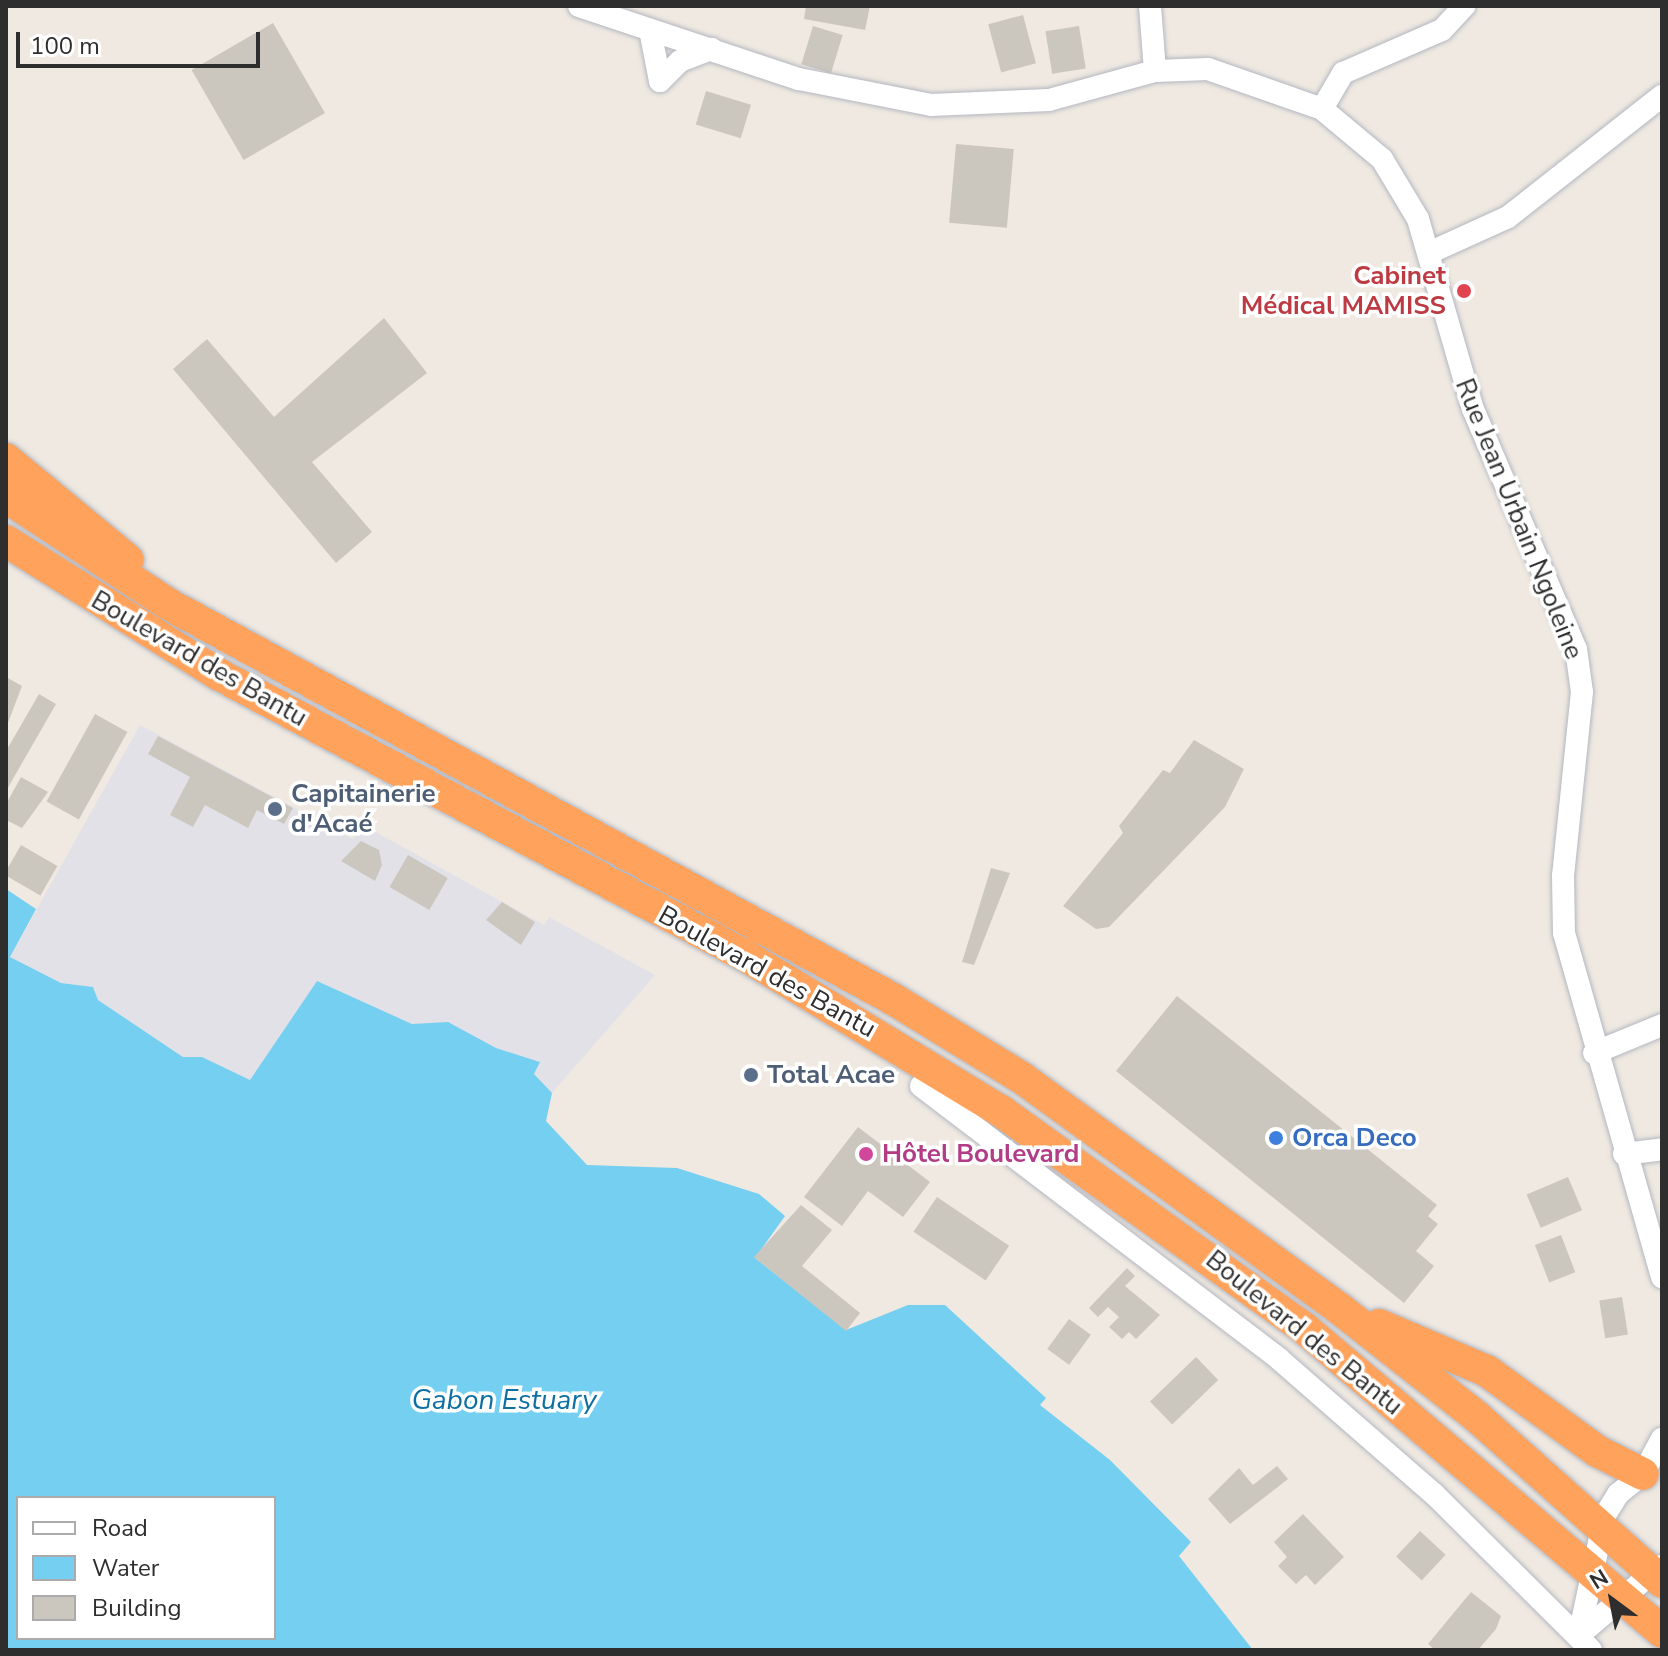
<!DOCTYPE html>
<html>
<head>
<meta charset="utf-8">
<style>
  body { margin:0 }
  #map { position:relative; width:1668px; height:1656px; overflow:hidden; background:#efe9e1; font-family:"Nunito Sans",sans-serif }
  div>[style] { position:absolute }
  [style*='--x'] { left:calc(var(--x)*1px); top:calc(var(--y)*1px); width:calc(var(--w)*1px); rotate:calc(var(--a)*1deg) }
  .industrial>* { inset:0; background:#e3e1e8 }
  .water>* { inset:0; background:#75cff0 }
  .building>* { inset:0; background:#cbc7bf; transform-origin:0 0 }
  .roads { filter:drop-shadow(0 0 2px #b4b7c1) drop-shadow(0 0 2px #b4b7c1) }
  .minor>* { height:22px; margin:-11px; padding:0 11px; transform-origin:11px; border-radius:11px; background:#fff }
  .highway>* { height:32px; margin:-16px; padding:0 16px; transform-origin:16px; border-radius:16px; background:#ffa35c }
  .dots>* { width:22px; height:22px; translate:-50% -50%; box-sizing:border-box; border:4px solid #fff; border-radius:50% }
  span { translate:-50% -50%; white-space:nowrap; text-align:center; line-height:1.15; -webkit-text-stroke:7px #fff; paint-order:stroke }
  .health-label { font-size:26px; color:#be3a42; font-weight:700 }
  .right { translate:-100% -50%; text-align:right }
  .street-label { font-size:26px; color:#2e2e2e }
  .service-label { font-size:26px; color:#4e5e75; font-weight:700 }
  .left { translate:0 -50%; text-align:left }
  .shop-label { font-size:26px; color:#366cbe; font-weight:700 }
  .hotel-label { font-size:26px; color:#b23c85; font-weight:700 }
  .water-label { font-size:28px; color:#0d6fa3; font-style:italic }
  .frame { position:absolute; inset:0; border:8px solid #2e2e2e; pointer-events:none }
  .legend { position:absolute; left:16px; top:1496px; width:260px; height:144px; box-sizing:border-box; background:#fff; border:2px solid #ababab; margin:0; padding:10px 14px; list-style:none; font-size:24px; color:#2e2e2e }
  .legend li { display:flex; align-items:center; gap:16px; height:40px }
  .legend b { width:40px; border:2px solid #ababab }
  .north { position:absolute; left:1572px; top:1560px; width:80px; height:80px; -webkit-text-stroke:6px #fff; paint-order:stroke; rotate:328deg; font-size:22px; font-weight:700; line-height:32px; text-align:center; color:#2e2e2e }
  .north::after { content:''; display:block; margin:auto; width:28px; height:36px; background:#2e2e2e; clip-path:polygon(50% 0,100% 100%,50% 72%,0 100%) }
  .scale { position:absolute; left:16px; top:32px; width:244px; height:36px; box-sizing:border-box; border:4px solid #2e2e2e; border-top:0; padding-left:10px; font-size:24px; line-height:28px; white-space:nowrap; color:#2e2e2e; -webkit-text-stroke:6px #fff; paint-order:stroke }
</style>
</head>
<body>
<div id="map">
  <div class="industrial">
    <div style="clip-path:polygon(140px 725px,353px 839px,363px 825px,544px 925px,549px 917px,655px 975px,552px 1093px,534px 1074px,539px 1061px,412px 1024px,317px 981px,250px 1080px,202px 1057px,184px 1057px,98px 1000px,93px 987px,61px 983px,10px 957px)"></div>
  </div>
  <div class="water">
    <div style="clip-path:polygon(evenodd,6px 889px,36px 909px,10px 957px,61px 983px,93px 987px,98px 1000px,183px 1057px,202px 1057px,250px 1080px,317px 981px,412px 1024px,448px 1022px,496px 1048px,540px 1062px,534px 1074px,552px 1093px,546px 1121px,587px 1165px,677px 1168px,759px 1194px,785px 1216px,755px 1258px,846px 1330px,908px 1305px,945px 1305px,1046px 1398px,1040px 1405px,1110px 1460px,1191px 1542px,1179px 1556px,1253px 1650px,6px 1650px,6px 889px,18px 1498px,274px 1498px,274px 1638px,18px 1638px,18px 1498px)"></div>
  </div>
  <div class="building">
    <div style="clip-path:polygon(806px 6px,870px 6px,865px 30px,804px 19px)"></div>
    <div style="left:1023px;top:15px;width:50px;height:36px;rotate:75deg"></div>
    <div style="left:273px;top:23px;width:104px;height:94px;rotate:60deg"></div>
    <div style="left:813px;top:26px;width:31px;height:40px;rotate:17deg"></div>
    <div style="left:1079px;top:26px;width:43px;height:34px;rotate:81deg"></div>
    <div style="left:706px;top:91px;width:47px;height:35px;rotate:17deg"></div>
    <div style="left:956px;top:144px;width:58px;height:79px;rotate:5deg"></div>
    <div style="clip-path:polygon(384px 318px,427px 373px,312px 462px,372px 532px,336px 563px,173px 369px,207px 339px,274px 417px)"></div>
    <div style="clip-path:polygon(6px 677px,22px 686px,6px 728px)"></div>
    <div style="clip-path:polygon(39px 694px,56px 704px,6px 791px,6px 751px)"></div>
    <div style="left:95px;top:714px;width:37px;height:100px;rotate:29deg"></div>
    <div style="clip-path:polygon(158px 736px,293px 808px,284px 824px,257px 810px,248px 828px,205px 805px,193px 827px,170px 815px,190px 777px,148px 754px)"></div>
    <div style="clip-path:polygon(1194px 740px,1244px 769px,1225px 807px,1109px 927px,1096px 929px,1063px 906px,1123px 833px,1119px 826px,1163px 770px,1170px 773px)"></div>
    <div style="clip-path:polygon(21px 777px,48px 792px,22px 828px,6px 820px,6px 804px)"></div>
    <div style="clip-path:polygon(361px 841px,379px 850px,382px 865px,375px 881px,341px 861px)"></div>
    <div style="left:21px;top:845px;width:42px;height:34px;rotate:30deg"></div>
    <div style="left:408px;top:855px;width:46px;height:37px;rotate:30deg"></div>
    <div style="clip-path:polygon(991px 868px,1010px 873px,974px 965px,962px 962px)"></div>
    <div style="clip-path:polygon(502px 902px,535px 922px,521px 945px,486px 920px)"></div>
    <div style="clip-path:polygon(1177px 996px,1437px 1205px,1428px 1216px,1438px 1224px,1416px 1251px,1434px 1266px,1404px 1303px,1116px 1071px)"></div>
    <div style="clip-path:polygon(858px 1127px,930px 1182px,903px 1217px,868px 1191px,842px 1226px,804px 1197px)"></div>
    <div style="left:1568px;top:1177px;width:36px;height:45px;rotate:67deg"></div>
    <div style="left:937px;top:1197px;width:87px;height:42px;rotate:34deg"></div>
    <div style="clip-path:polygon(801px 1205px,832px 1230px,802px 1266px,860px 1313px,846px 1331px,754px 1257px)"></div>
    <div style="left:1561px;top:1235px;width:40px;height:28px;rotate:69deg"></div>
    <div style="clip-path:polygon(1127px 1268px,1135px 1276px,1125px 1286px,1160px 1315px,1136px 1339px,1129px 1332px,1122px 1339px,1109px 1327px,1119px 1317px,1108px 1307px,1098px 1317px,1089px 1308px)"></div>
    <div style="left:1622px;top:1297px;width:38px;height:23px;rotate:81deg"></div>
    <div style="left:1069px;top:1319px;width:27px;height:37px;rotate:36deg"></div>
    <div style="left:1196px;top:1357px;width:32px;height:64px;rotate:46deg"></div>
    <div style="clip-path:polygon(1277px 1466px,1288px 1479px,1230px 1524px,1208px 1499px,1239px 1468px,1253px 1485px)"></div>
    <div style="clip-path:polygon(1303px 1514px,1344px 1557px,1315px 1585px,1306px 1575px,1296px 1584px,1278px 1566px,1287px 1557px,1274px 1542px)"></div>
    <div style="left:1420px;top:1531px;width:35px;height:35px;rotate:43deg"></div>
    <div style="clip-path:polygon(1471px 1592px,1501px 1616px,1496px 1629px,1478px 1650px,1435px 1650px,1428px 1644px)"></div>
  </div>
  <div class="roads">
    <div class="minor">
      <div style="--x:579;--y:6;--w:232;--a:18.4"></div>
      <div style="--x:799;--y:79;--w:135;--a:11.1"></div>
      <div style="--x:931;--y:105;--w:118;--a:-2.4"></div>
      <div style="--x:1049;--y:100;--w:110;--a:-15.3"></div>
      <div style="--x:1155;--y:71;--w:53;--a:-2.2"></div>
      <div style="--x:1208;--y:69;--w:121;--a:19.3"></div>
      <div style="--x:1322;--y:109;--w:78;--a:39.8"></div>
      <div style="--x:1382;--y:159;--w:70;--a:59"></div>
      <div style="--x:1418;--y:219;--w:198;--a:73.9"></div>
      <div style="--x:1473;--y:409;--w:261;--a:66.8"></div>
      <div style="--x:1576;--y:649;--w:43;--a:82.1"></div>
      <div style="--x:1582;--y:692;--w:185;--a:95.9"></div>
      <div style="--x:1563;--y:876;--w:57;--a:89"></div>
      <div style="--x:1564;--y:933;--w:358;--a:74.1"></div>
      <div style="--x:1150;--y:6;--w:65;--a:85.6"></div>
      <div style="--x:650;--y:30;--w:52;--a:78.9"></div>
      <div style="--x:660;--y:81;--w:28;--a:-45"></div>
      <div style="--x:680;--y:61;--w:34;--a:-21"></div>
      <div style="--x:1322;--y:109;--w:42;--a:-59.7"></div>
      <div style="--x:1343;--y:73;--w:108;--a:-23.5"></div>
      <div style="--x:1442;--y:30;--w:33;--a:-47"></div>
      <div style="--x:1431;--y:252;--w:85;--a:-24.4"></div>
      <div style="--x:1508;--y:217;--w:196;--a:-38.2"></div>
      <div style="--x:1594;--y:1053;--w:74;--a:-22.4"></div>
      <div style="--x:921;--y:1086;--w:450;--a:37.3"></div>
      <div style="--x:1279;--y:1359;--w:206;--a:41.1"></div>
      <div style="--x:1434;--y:1494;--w:221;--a:44.8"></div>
      <div style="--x:1624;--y:1154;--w:38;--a:-7"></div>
      <div style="--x:1579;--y:1635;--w:123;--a:-77.8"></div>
      <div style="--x:1605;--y:1515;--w:25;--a:-58"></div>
      <div style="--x:1618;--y:1494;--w:32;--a:-39"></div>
      <div style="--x:1643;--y:1474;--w:40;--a:-62"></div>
      <div style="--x:1579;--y:1635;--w:106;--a:-40.4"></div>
    </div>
    <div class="highway">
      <div style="--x:6;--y:459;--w:158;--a:39.6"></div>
      <div style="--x:6;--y:497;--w:196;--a:33.4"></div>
      <div style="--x:170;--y:605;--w:823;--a:28.59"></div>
      <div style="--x:893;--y:999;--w:151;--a:31.5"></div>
      <div style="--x:1022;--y:1078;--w:393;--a:36"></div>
      <div style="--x:1340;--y:1309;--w:173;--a:38.2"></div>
      <div style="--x:1476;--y:1416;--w:249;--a:41.7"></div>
      <div style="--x:6;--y:541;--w:252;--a:32.1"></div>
      <div style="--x:220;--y:675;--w:594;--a:28.12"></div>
      <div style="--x:744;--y:955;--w:301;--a:31.3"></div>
      <div style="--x:1001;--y:1111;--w:373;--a:35.6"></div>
      <div style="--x:1304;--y:1328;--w:470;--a:40.3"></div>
      <div style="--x:1379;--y:1325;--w:117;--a:23.1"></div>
      <div style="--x:1487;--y:1371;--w:136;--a:36"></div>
      <div style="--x:1597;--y:1451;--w:51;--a:26.6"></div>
    </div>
  </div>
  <div class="dots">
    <div style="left:1464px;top:291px;background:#e0444e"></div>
    <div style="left:275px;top:809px;background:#5c6f8a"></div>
    <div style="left:751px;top:1075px;background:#5c6f8a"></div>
    <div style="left:1276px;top:1138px;background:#3f7fe0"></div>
    <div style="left:866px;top:1154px;background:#d1479c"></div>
  </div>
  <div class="health-label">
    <span class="right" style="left:1446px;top:291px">Cabinet<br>Médical MAMISS</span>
  </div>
  <div class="street-label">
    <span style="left:1519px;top:519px;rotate:68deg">Rue Jean Urbain Ngoleine</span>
    <span style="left:199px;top:659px;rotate:30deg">Boulevard des Bantu</span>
    <span style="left:767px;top:972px;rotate:29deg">Boulevard des Bantu</span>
    <span style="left:1304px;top:1333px;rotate:39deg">Boulevard des Bantu</span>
  </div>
  <div class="service-label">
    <span class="left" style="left:291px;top:809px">Capitainerie<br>d'Acaé</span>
    <span class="left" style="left:767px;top:1075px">Total Acae</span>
  </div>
  <div class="shop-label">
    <span class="left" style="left:1292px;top:1138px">Orca Deco</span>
  </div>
  <div class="hotel-label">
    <span class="left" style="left:882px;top:1154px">Hôtel Boulevard</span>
  </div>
  <div class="water-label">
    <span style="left:504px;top:1400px">Gabon Estuary</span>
  </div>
  <div class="frame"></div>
  <ul class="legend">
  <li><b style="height:10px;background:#fff"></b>Road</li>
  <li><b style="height:22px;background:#75cff0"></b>Water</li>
  <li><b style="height:22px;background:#cbc7bf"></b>Building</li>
  </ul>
  <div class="north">N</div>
  <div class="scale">100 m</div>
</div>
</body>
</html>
